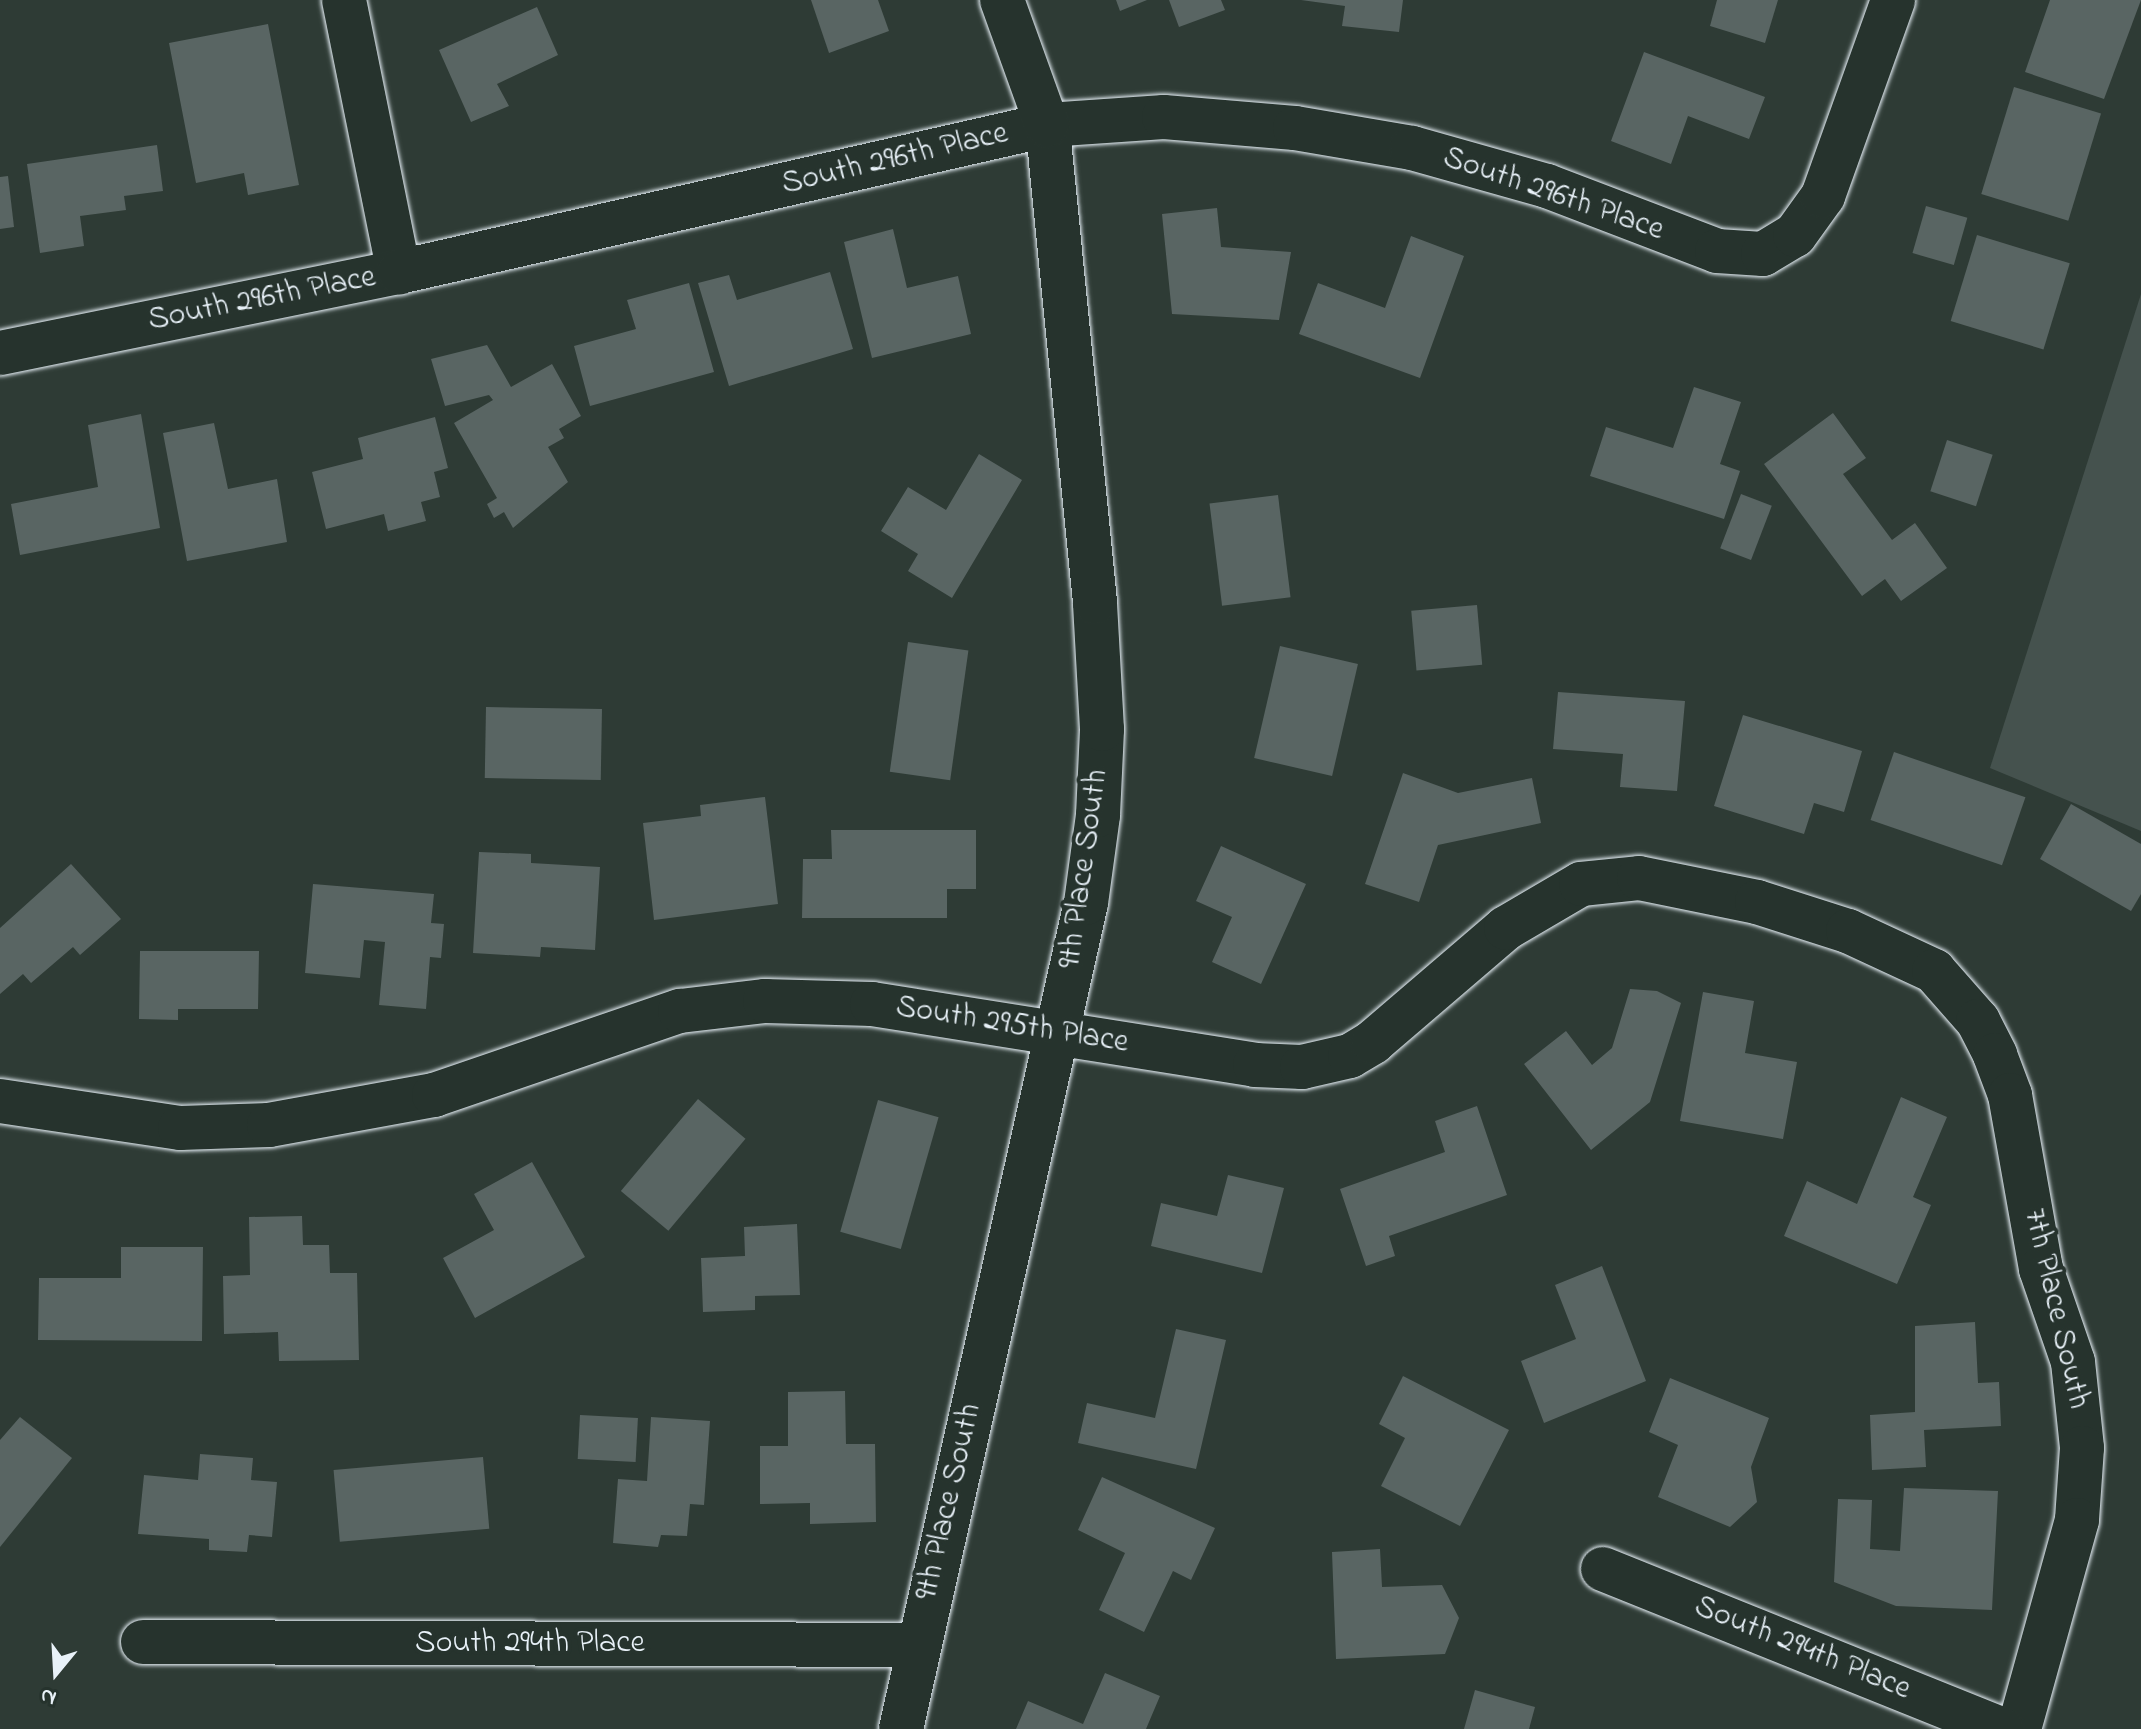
<!DOCTYPE html>
<html>
<head>
<meta charset="utf-8">
<style>
  body { margin:0 }
  #map { position:relative; width:2141px; height:1729px; overflow:hidden; background:#2e3b35; font-family:"Indie Flower",sans-serif }
  div>[style] { position:absolute }
  [style*='--x'] { left:calc(var(--x)*1px); top:calc(var(--y)*1px); width:calc(var(--w)*1px); rotate:calc(var(--a)*1deg) }
  .green>* { inset:0; background:#45524e }
  .building>* { inset:0; background:#596563; transform-origin:0 0 }
  .roads { filter:drop-shadow(0 0 2px #e8f1f8) drop-shadow(0 0 2px #e8f1f8) }
  .street>* { height:44px; margin:-22px; padding:0 22px; transform-origin:22px; border-radius:22px; background:#26332d }
  span { translate:-50% -50%; white-space:nowrap; text-align:center; line-height:1.15; -webkit-text-stroke:8px #26332d; paint-order:stroke }
  .street-label { font-size:32px; color:#e8f1f8 }
  .north { position:absolute; left:16px; top:1633px; width:80px; height:80px; -webkit-text-stroke:6px #26332d; paint-order:stroke; rotate:198deg; font-size:22px; font-weight:700; line-height:32px; text-align:center; color:#e8f1f8 }
  .north::after { content:''; display:block; margin:auto; width:28px; height:36px; background:#e8f1f8; clip-path:polygon(50% 0,100% 100%,50% 72%,0 100%) }
</style>
</head>
<body>
<div id="map">
  <div class="green">
    <div style="clip-path:polygon(2141px 294px,2141px 831px,1990px 768px)"></div>
  </div>
  <div class="building">
    <div style="clip-path:polygon(811px 0,878px 0,889px 31px,829px 53px)"></div>
    <div style="clip-path:polygon(1116px 0,1147px 0,1120px 11px)"></div>
    <div style="clip-path:polygon(1169px 0,1221px 0,1225px 10px,1179px 27px)"></div>
    <div style="clip-path:polygon(1301px 0,1403px 0,1399px 32px,1342px 26px,1345px 6px)"></div>
    <div style="clip-path:polygon(1717px 0,1778px 0,1765px 43px,1710px 26px)"></div>
    <div style="clip-path:polygon(2050px 0,2141px 0,2104px 99px,2025px 72px)"></div>
    <div style="clip-path:polygon(537px 7px,558px 55px,497px 84px,509px 106px,471px 122px,439px 50px)"></div>
    <div style="clip-path:polygon(268px 24px,299px 185px,248px 195px,244px 173px,196px 183px,169px 43px)"></div>
    <div style="clip-path:polygon(1644px 52px,1765px 97px,1749px 139px,1688px 116px,1671px 164px,1611px 141px)"></div>
    <div style="left:2014px;top:87px;width:91px;height:112px;rotate:17deg"></div>
    <div style="clip-path:polygon(157px 145px,163px 191px,124px 196px,126px 210px,80px 216px,84px 246px,40px 253px,27px 164px)"></div>
    <div style="clip-path:polygon(8px 176px,14px 227px,0 229px,0 177px)"></div>
    <div style="left:1926px;top:206px;width:43px;height:49px;rotate:16deg"></div>
    <div style="clip-path:polygon(1217px 208px,1221px 247px,1291px 252px,1279px 320px,1172px 314px,1162px 214px)"></div>
    <div style="clip-path:polygon(893px 229px,907px 288px,958px 276px,971px 334px,872px 358px,844px 242px)"></div>
    <div style="left:1977px;top:235px;width:97px;height:90px;rotate:17deg"></div>
    <div style="clip-path:polygon(1411px 236px,1464px 256px,1420px 378px,1299px 334px,1318px 283px,1385px 308px)"></div>
    <div style="clip-path:polygon(830px 272px,853px 349px,729px 386px,698px 283px,729px 275px,737px 300px)"></div>
    <div style="clip-path:polygon(689px 283px,714px 372px,590px 406px,574px 346px,636px 329px,627px 300px)"></div>
    <div style="clip-path:polygon(487px 345px,511px 387px,552px 364px,581px 416px,559px 429px,564px 438px,548px 447px,568px 482px,513px 528px,504px 512px,494px 518px,487px 504px,497px 498px,454px 423px,493px 400px,489px 395px,445px 406px,431px 359px)"></div>
    <div style="clip-path:polygon(1694px 387px,1741px 402px,1720px 464px,1740px 471px,1724px 519px,1590px 476px,1606px 427px,1673px 448px)"></div>
    <div style="clip-path:polygon(1833px 413px,1866px 458px,1843px 474px,1892px 540px,1915px 523px,1947px 568px,1901px 601px,1885px 579px,1862px 596px,1764px 464px)"></div>
    <div style="clip-path:polygon(141px 414px,160px 528px,20px 555px,11px 504px,98px 487px,88px 425px)"></div>
    <div style="clip-path:polygon(435px 417px,448px 468px,434px 472px,440px 497px,421px 502px,426px 521px,388px 531px,384px 514px,326px 529px,312px 472px,363px 459px,358px 438px)"></div>
    <div style="clip-path:polygon(214px 423px,228px 489px,277px 479px,287px 542px,187px 561px,163px 433px)"></div>
    <div style="left:1947px;top:440px;width:48px;height:54px;rotate:18deg"></div>
    <div style="clip-path:polygon(979px 454px,1022px 480px,952px 598px,908px 571px,918px 554px,881px 531px,908px 487px,946px 510px)"></div>
    <div style="left:1741px;top:494px;width:33px;height:58px;rotate:21deg"></div>
    <div style="left:1278px;top:495px;width:103px;height:69px;rotate:83deg"></div>
    <div style="left:1477px;top:605px;width:60px;height:66px;rotate:85deg"></div>
    <div style="left:908px;top:642px;width:61px;height:131px;rotate:8deg"></div>
    <div style="left:1280px;top:646px;width:80px;height:115px;rotate:13deg"></div>
    <div style="clip-path:polygon(1558px 692px,1685px 701px,1677px 791px,1620px 787px,1623px 754px,1553px 749px)"></div>
    <div style="left:486px;top:707px;width:116px;height:71px;rotate:1deg"></div>
    <div style="clip-path:polygon(1743px 715px,1862px 751px,1844px 812px,1814px 803px,1804px 834px,1714px 806px)"></div>
    <div style="left:1894px;top:752px;width:139px;height:72px;rotate:19deg"></div>
    <div style="clip-path:polygon(1403px 773px,1458px 793px,1532px 778px,1541px 823px,1438px 845px,1419px 902px,1365px 884px)"></div>
    <div style="clip-path:polygon(765px 797px,778px 904px,654px 920px,643px 823px,701px 816px,700px 805px)"></div>
    <div style="clip-path:polygon(2071px 804px,2141px 844px,2141px 894px,2131px 911px,2040px 859px)"></div>
    <div style="clip-path:polygon(831px 830px,976px 830px,976px 889px,947px 889px,947px 918px,802px 918px,803px 859px,832px 859px)"></div>
    <div style="clip-path:polygon(1221px 846px,1306px 884px,1261px 984px,1212px 962px,1232px 917px,1196px 901px)"></div>
    <div style="clip-path:polygon(479px 852px,531px 854px,531px 863px,600px 867px,595px 950px,541px 947px,540px 957px,473px 953px)"></div>
    <div style="clip-path:polygon(71px 864px,121px 919px,80px 955px,73px 947px,31px 983px,23px 974px,0 994px,0 928px)"></div>
    <div style="clip-path:polygon(313px 884px,434px 894px,431px 923px,444px 924px,441px 958px,430px 957px,426px 1009px,379px 1005px,385px 942px,364px 940px,360px 978px,305px 973px)"></div>
    <div style="clip-path:polygon(140px 951px,259px 951px,258px 1009px,178px 1009px,178px 1020px,139px 1019px)"></div>
    <div style="clip-path:polygon(1630px 989px,1657px 991px,1681px 1003px,1650px 1102px,1591px 1150px,1524px 1064px,1566px 1031px,1592px 1065px,1612px 1048px)"></div>
    <div style="clip-path:polygon(1703px 992px,1754px 1001px,1745px 1053px,1797px 1062px,1783px 1139px,1680px 1121px)"></div>
    <div style="clip-path:polygon(1901px 1097px,1947px 1117px,1913px 1197px,1931px 1205px,1897px 1284px,1784px 1236px,1807px 1181px,1857px 1204px)"></div>
    <div style="left:698px;top:1099px;width:62px;height:120px;rotate:40deg"></div>
    <div style="left:878px;top:1100px;width:63px;height:137px;rotate:16deg"></div>
    <div style="clip-path:polygon(1477px 1106px,1507px 1195px,1389px 1236px,1395px 1256px,1366px 1266px,1340px 1189px,1445px 1152px,1435px 1121px)"></div>
    <div style="clip-path:polygon(532px 1162px,585px 1257px,475px 1318px,443px 1258px,494px 1230px,474px 1194px)"></div>
    <div style="clip-path:polygon(1228px 1175px,1284px 1188px,1262px 1273px,1151px 1246px,1161px 1203px,1217px 1216px)"></div>
    <div style="clip-path:polygon(302px 1216px,303px 1245px,329px 1245px,330px 1273px,357px 1273px,359px 1360px,279px 1361px,278px 1332px,224px 1334px,223px 1276px,250px 1275px,249px 1217px)"></div>
    <div style="clip-path:polygon(797px 1224px,800px 1295px,755px 1296px,755px 1310px,703px 1312px,701px 1258px,745px 1256px,744px 1227px)"></div>
    <div style="clip-path:polygon(121px 1247px,203px 1247px,202px 1341px,38px 1340px,39px 1278px,121px 1278px)"></div>
    <div style="clip-path:polygon(1602px 1266px,1646px 1381px,1544px 1423px,1521px 1361px,1576px 1339px,1555px 1285px)"></div>
    <div style="clip-path:polygon(1975px 1322px,1978px 1383px,1999px 1382px,2001px 1426px,1924px 1430px,1926px 1467px,1872px 1470px,1870px 1415px,1915px 1412px,1915px 1326px)"></div>
    <div style="clip-path:polygon(1176px 1329px,1226px 1340px,1196px 1469px,1078px 1443px,1087px 1403px,1155px 1418px)"></div>
    <div style="clip-path:polygon(1403px 1376px,1509px 1430px,1460px 1526px,1381px 1486px,1405px 1438px,1379px 1424px)"></div>
    <div style="clip-path:polygon(1670px 1378px,1769px 1418px,1751px 1467px,1757px 1502px,1730px 1527px,1658px 1497px,1678px 1445px,1649px 1432px)"></div>
    <div style="clip-path:polygon(845px 1391px,846px 1444px,875px 1444px,876px 1522px,810px 1524px,810px 1503px,760px 1504px,760px 1446px,788px 1446px,788px 1392px)"></div>
    <div style="left:580px;top:1415px;width:58px;height:44px;rotate:3deg"></div>
    <div style="clip-path:polygon(20px 1417px,72px 1458px,0 1547px,0 1440px)"></div>
    <div style="clip-path:polygon(651px 1417px,710px 1421px,704px 1505px,690px 1504px,687px 1536px,661px 1535px,658px 1547px,613px 1543px,618px 1479px,647px 1481px)"></div>
    <div style="clip-path:polygon(200px 1454px,253px 1458px,251px 1480px,277px 1482px,272px 1537px,249px 1535px,247px 1552px,209px 1550px,209px 1539px,138px 1534px,144px 1475px,198px 1480px)"></div>
    <div style="left:483px;top:1457px;width:72px;height:150px;rotate:85deg"></div>
    <div style="clip-path:polygon(1102px 1477px,1215px 1528px,1191px 1580px,1173px 1571px,1144px 1632px,1099px 1610px,1125px 1553px,1078px 1530px)"></div>
    <div style="clip-path:polygon(1904px 1488px,1998px 1491px,1992px 1610px,1896px 1606px,1834px 1582px,1838px 1499px,1872px 1500px,1870px 1549px,1900px 1551px)"></div>
    <div style="clip-path:polygon(1380px 1549px,1382px 1587px,1442px 1585px,1459px 1618px,1445px 1654px,1336px 1659px,1332px 1552px)"></div>
    <div style="clip-path:polygon(1105px 1673px,1160px 1696px,1146px 1729px,1016px 1729px,1028px 1701px,1083px 1724px)"></div>
    <div style="clip-path:polygon(1475px 1690px,1535px 1707px,1529px 1729px,1464px 1729px)"></div>
  </div>
  <div class="roads">
    <div class="street">
      <div style="--x:344;--y:0;--w:278;--a:78.6"></div>
      <div style="--x:0;--y:353;--w:407;--a:-11.5"></div>
      <div style="--x:399;--y:272;--w:664;--a:-12.78"></div>
      <div style="--x:1047;--y:125;--w:117;--a:-3.9"></div>
      <div style="--x:1164;--y:117;--w:131;--a:4.8"></div>
      <div style="--x:1295;--y:128;--w:119;--a:9.7"></div>
      <div style="--x:1412;--y:148;--w:140;--a:15.7"></div>
      <div style="--x:1547;--y:186;--w:182;--a:20.9"></div>
      <div style="--x:1717;--y:251;--w:46;--a:3.7"></div>
      <div style="--x:1763;--y:254;--w:37;--a:-31"></div>
      <div style="--x:1795;--y:235;--w:48;--a:-54.3"></div>
      <div style="--x:1823;--y:196;--w:208;--a:-70.3"></div>
      <div style="--x:0;--y:1101;--w:182;--a:8.5"></div>
      <div style="--x:180;--y:1128;--w:89;--a:-1.9"></div>
      <div style="--x:269;--y:1125;--w:168;--a:-10.3"></div>
      <div style="--x:434;--y:1095;--w:260;--a:-18.9"></div>
      <div style="--x:680;--y:1011;--w:86;--a:-6.7"></div>
      <div style="--x:765;--y:1001;--w:107;--a:1.6"></div>
      <div style="--x:872;--y:1004;--w:388;--a:9"></div>
      <div style="--x:1255;--y:1065;--w:47;--a:2.4"></div>
      <div style="--x:1302;--y:1067;--w:49;--a:-12.9"></div>
      <div style="--x:1350;--y:1056;--w:27;--a:-31"></div>
      <div style="--x:1373;--y:1042;--w:175;--a:-40.6"></div>
      <div style="--x:1506;--y:928;--w:87;--a:-30.4"></div>
      <div style="--x:1581;--y:884;--w:58;--a:-5.9"></div>
      <div style="--x:1639;--y:878;--w:120;--a:11.5"></div>
      <div style="--x:1757;--y:902;--w:96;--a:17.7"></div>
      <div style="--x:1848;--y:931;--w:95;--a:24.9"></div>
      <div style="--x:1934;--y:971;--w:67;--a:48.7"></div>
      <div style="--x:1978;--y:1021;--w:38;--a:63"></div>
      <div style="--x:1995;--y:1055;--w:43;--a:69.4"></div>
      <div style="--x:2010;--y:1095;--w:177;--a:79.9"></div>
      <div style="--x:2041;--y:1269;--w:98;--a:71"></div>
      <div style="--x:2073;--y:1362;--w:86;--a:84"></div>
      <div style="--x:2082;--y:1448;--w:72;--a:94"></div>
      <div style="--x:2077;--y:1520;--w:217;--a:105.5"></div>
      <div style="--x:1603;--y:1569;--w:430;--a:21.9"></div>
      <div style="--x:143;--y:1642;--w:774;--a:0.22"></div>
      <div style="--x:901;--y:1729;--w:846;--a:-77.38"></div>
      <div style="--x:1086;--y:903;--w:89;--a:-82.2"></div>
      <div style="--x:1098;--y:815;--w:86;--a:-87.3"></div>
      <div style="--x:1102;--y:729;--w:127;--a:-93.2"></div>
      <div style="--x:1095;--y:602;--w:479;--a:-95.7"></div>
      <div style="--x:1047;--y:125;--w:133;--a:-109.8"></div>
    </div>
  </div>
  <div class="street-label">
    <span style="left:895px;top:160px;rotate:-13deg">South 296th Place</span>
    <span style="left:1553px;top:195px;rotate:19deg">South 296th Place</span>
    <span style="left:262px;top:300px;rotate:-11deg">South 296th Place</span>
    <span style="left:1085px;top:869px;rotate:-82deg">9th Place South</span>
    <span style="left:1012px;top:1026px;rotate:9deg">South 295th Place</span>
    <span style="left:2055px;top:1309px;rotate:77deg">7th Place South</span>
    <span style="left:950px;top:1502px;rotate:-77deg">9th Place South</span>
    <span style="left:530px;top:1644px">South 294th Place</span>
    <span style="left:1802px;top:1649px;rotate:22deg">South 294th Place</span>
  </div>
  <div class="north">N</div>
</div>
</body>
</html>
